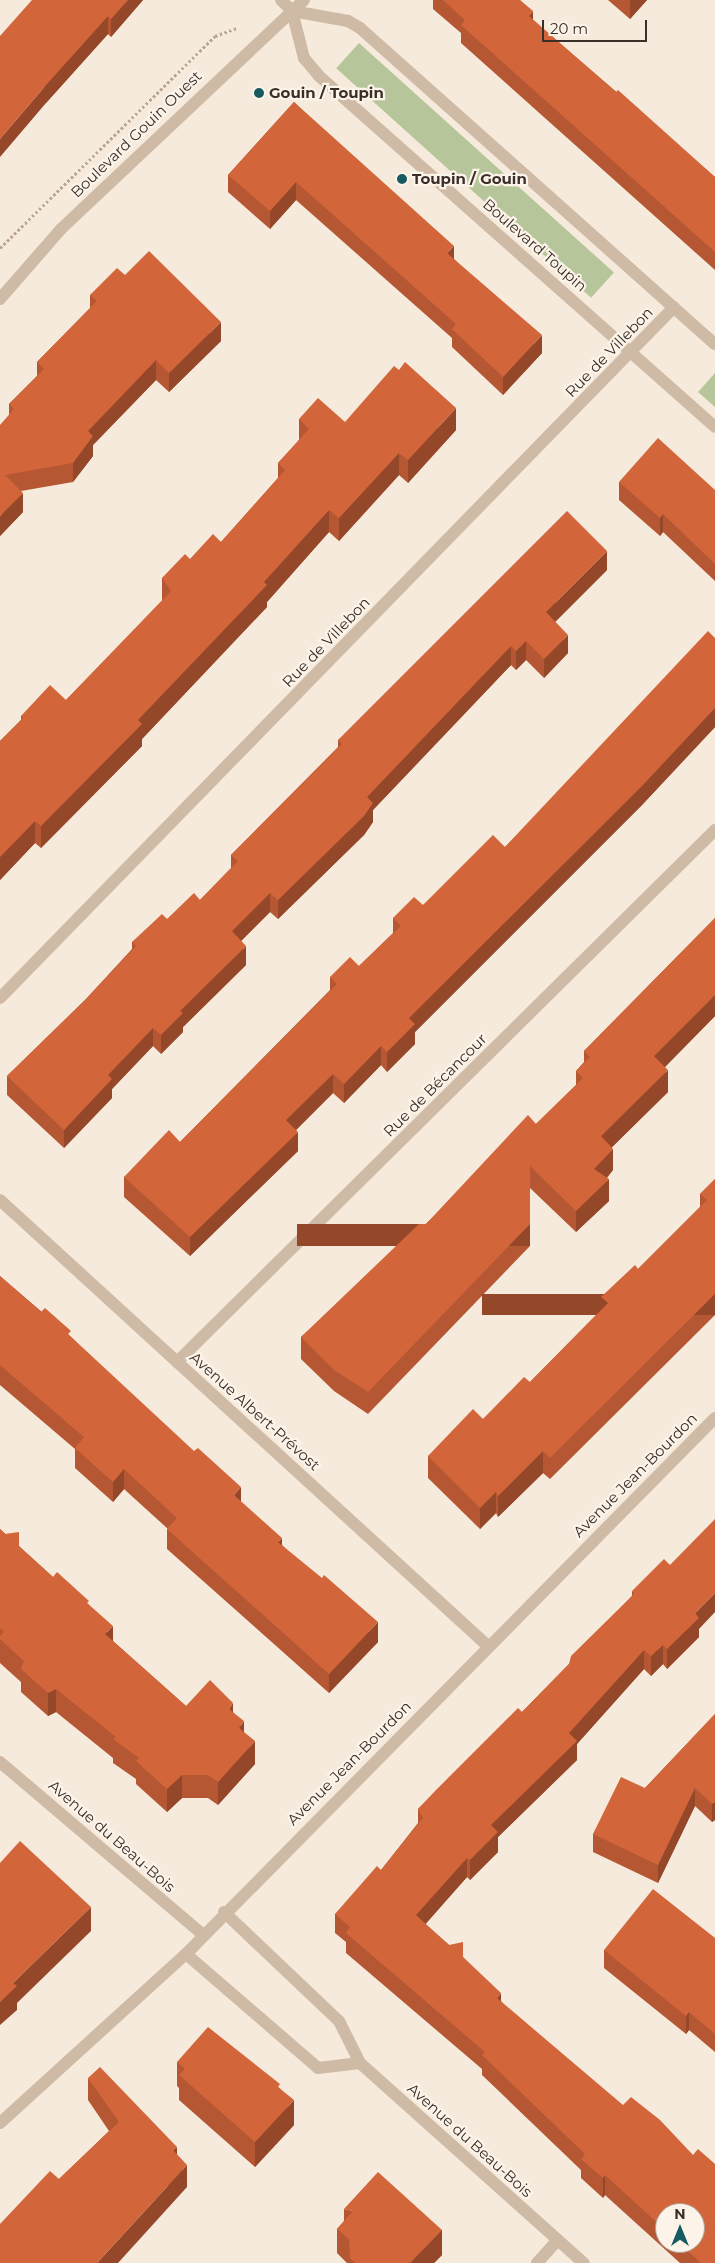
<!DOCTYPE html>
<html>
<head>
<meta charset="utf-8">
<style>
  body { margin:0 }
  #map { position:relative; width:715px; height:2263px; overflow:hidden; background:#f5eadc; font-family:Montserrat,sans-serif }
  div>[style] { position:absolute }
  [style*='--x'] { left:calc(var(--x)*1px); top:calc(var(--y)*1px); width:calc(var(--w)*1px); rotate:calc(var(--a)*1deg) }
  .green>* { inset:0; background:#b6c69a; transform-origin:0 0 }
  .path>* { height:3px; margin-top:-1.5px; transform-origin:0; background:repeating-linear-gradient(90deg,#bba490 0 2.5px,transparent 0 5px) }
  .minor>* { height:12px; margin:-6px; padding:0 6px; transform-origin:6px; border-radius:6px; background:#cfbaa6 }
  .tertiary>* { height:12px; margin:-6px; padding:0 6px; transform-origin:6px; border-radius:6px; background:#cfbaa6 }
  .wall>* { inset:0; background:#b55733 }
  .shaded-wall>* { inset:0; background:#944729; transform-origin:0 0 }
  .building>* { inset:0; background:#d3653b }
  .dots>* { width:14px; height:14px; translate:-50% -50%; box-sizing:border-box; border:2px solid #fcf4e9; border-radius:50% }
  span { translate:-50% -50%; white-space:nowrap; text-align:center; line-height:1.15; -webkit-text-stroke:4.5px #fcf4e9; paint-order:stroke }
  .poi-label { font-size:15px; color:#3a2e28; font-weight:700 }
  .left { translate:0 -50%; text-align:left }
  .street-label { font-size:15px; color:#3a2e28 }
  .north { position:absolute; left:655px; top:2203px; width:50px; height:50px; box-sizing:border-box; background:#fcf4e9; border:1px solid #aea59c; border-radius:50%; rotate:0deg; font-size:14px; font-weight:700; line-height:20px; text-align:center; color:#3a2e28 }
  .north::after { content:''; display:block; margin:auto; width:18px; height:22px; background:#185a61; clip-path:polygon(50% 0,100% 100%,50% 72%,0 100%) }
  .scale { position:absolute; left:542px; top:20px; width:105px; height:22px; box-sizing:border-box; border:2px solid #3a2e28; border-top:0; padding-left:6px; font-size:15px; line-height:18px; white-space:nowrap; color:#3a2e28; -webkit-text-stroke:4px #fcf4e9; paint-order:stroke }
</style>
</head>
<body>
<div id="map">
  <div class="green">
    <div style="left:359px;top:43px;width:343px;height:34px;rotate:42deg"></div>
    <div style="clip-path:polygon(715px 373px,715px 407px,698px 392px)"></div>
  </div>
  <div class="path">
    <div style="--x:0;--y:248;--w:302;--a:-44.6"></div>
    <div style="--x:215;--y:36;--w:23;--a:-20"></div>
  </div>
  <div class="minor">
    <div style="--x:281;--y:0;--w:16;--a:45"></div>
    <div style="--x:0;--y:998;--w:965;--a:-45.71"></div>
    <div style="--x:0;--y:1200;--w:661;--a:42.43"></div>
    <div style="--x:177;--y:1362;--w:757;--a:-44.68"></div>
    <div style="--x:0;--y:1762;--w:267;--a:40.4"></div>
    <div style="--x:224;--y:1912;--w:158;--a:43.5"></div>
    <div style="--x:339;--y:2021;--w:47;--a:63.4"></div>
    <div style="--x:360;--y:2063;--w:300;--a:41.8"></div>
    <div style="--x:186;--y:1954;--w:174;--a:40.8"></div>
    <div style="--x:318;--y:2068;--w:42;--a:-6.8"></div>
    <div style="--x:0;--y:2123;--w:251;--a:-42.3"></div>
    <div style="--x:186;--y:1954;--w:753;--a:-45.38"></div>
    <div style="--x:537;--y:2263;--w:31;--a:-48"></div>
  </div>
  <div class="tertiary">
    <div style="--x:292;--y:11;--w:49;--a:75.7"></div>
    <div style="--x:304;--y:58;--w:23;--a:50"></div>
    <div style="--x:319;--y:76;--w:529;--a:41.55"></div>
    <div style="--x:292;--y:11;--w:57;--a:10.1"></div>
    <div style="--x:348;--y:21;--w:14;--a:30"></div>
    <div style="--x:360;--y:28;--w:475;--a:41.7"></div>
    <div style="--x:0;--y:299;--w:93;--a:-48.9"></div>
    <div style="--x:61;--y:229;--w:334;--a:-43.3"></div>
  </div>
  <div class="wall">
    <div style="clip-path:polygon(32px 0,143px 0,111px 37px,108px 34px,46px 103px)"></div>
    <div style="clip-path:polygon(433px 0,520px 0,533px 20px,715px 177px,715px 270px,461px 43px,461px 33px,433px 9px)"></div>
    <div style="clip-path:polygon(608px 0,647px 0,630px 19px)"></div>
    <div style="clip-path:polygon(294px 102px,454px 259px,542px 353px,503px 395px,452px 347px,452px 338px,296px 200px,270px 229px,228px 192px,228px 175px)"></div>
    <div style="clip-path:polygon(125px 275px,221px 341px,169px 392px,156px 380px,93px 445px,93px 456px,73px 482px,21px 491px,23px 512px,0 536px,9px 415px,9px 404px,37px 376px,37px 362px,90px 308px,90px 295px)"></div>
    <div style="clip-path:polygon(299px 419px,456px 430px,408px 483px,399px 475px,339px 541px,329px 532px,267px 602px,267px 607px,142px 739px,142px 746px,41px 848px,35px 843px,0 880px,0 741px,21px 720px,21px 716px,66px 700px,162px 601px,162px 578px,190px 559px,221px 542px,278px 478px,278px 463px,299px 440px)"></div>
    <div style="clip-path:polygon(619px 482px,715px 490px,715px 581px,663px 532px,660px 536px,619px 500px)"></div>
    <div style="clip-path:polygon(607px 570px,555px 622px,568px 653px,544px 678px,526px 660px,516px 670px,511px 665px,373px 810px,373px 822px,364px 835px,278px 919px,270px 912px,241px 941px,246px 965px,183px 1027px,183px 1032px,161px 1054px,153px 1046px,112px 1089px,112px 1098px,64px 1148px,7px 1095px,7px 1076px,85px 1000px,132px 949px,132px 942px,167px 919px,200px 900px,231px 868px,231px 855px,338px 747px,338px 740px)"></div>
    <div style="clip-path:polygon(715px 638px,715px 727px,642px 805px,415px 1032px,415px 1044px,387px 1072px,381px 1065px,344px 1103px,333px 1093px,296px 1130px,298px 1151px,190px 1256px,124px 1197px,124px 1177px,180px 1142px,330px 990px,330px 977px,359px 966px,393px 933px,393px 918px,423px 905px,505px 847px)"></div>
    <div style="clip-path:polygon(715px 918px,715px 1016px,665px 1067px,668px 1092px,612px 1147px,613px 1170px,607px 1178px,609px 1201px,576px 1232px,530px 1188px,530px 1246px,368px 1414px,334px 1391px,301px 1359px,301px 1337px,536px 1124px,576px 1085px,576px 1071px,584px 1062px,584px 1051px)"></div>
    <div style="clip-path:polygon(715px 1179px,715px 1315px,550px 1479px,543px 1473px,498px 1517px,496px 1513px,480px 1529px,428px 1478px,428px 1456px,483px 1419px,530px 1382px,601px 1310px,601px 1297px,638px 1269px,700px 1207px,700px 1194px)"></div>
    <div style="clip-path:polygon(0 1276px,71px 1337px,241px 1502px,282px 1545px,378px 1642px,329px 1693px,167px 1549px,167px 1529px,168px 1529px,124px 1489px,113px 1502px,75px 1468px,75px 1449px,0 1385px)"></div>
    <div style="clip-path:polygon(0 1529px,53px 1577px,89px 1605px,113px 1641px,186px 1706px,233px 1712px,244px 1732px,255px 1764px,218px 1805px,208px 1798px,182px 1798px,167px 1812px,136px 1784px,136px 1779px,113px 1763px,113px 1758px,56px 1712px,48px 1716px,21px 1692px,21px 1682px,0 1663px)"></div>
    <div style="clip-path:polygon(evenodd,632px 1591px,699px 1629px,699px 1637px,667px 1669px,663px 1664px,651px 1676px,644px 1669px,577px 1744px,577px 1760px,498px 1837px,498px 1852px,470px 1880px,467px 1877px,425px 1924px,463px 1957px,501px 2001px,715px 2263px,680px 2263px,605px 2195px,603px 2198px,581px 2178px,581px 2170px,482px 2075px,482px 2069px,346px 1953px,346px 1942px,335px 1933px,335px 1914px,381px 1870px,418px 1823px,418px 1809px,522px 1712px,569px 1664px,632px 1596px,632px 1591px,665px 2213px,695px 2243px,665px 2243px,665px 2213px)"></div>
    <div style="clip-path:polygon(715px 1714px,715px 1820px,712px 1822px,695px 1806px,658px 1883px,593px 1852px,593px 1834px,645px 1788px)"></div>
    <div style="clip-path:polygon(715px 1938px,715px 2052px,689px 2030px,686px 2034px,604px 1968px,604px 1950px)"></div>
    <div style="clip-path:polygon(177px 2062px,280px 2088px,294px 2125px,255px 2167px,179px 2100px,179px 2088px,177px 2086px)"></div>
    <div style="clip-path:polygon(88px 2078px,177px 2154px,187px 2187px,59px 2179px,109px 2131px,88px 2100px)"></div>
    <div style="clip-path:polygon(344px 2209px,442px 2230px,442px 2255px,434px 2263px,347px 2263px,337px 2253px,337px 2229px,344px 2221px)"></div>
  </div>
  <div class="shaded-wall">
    <div style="clip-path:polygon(128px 0,143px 0,111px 37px,111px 19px)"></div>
    <div style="clip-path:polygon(631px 0,647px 0,630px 19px,630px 2px)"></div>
    <div style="clip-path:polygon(533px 11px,533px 29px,529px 16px)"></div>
    <div style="clip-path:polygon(108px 16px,108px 34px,46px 103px,0 157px,0 139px,46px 85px)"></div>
    <div style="clip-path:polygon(296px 182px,296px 200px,270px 229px,270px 211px)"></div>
    <div style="clip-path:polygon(454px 246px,454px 263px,447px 253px)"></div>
    <div style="clip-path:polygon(221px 322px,221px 341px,169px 392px,169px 373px)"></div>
    <div style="clip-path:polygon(542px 335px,542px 353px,503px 395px,503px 377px)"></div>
    <div style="clip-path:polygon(156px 360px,156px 380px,93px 445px,93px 456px,73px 482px,73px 463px,88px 431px)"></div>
    <div style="clip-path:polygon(456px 408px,456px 430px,408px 483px,408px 460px)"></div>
    <div style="clip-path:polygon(399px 453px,399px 475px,339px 541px,339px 518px)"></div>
    <div style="clip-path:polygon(23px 493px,23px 512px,0 536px,0 516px)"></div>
    <div style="clip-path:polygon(329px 510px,329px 532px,267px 602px,267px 607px,142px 739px,142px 746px,41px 848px,41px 826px,138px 720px)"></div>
    <div style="clip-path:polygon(663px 514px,663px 532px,660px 536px,660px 518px)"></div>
    <div style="clip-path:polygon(607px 551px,607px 570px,546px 631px,546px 612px)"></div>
    <div style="clip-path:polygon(568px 635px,568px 653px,544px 678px,544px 659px)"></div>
    <div style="clip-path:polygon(526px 641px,526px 660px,516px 670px,516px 651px)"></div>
    <div style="clip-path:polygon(511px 646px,511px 665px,373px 810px,373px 822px,364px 835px,278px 919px,278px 900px,367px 797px)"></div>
    <div style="clip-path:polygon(715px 708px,715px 727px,642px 805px,415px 1032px,415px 1044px,387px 1072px,387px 1052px,409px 1018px)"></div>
    <div style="clip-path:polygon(35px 821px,35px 843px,0 880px,0 857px)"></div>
    <div style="clip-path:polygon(270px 893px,270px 912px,232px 950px,232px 931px)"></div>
    <div style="clip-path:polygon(246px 946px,246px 965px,183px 1027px,183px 1032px,161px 1054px,161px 1035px,180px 1011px)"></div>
    <div style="clip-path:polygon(715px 995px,715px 1016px,654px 1078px,654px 1056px)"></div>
    <div style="clip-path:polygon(153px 1028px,153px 1046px,112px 1089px,112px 1098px,64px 1148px,64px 1130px,108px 1075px)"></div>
    <div style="clip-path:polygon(381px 1046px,381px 1065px,344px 1103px,344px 1084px)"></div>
    <div style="clip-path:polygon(668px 1070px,668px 1092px,601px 1158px,601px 1136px)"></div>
    <div style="clip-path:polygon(333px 1074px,333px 1093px,286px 1140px,286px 1120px)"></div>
    <div style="clip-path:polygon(298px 1132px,298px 1151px,190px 1256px,190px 1237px)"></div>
    <div style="clip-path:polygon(613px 1149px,613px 1170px,594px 1191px,594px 1169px)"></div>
    <div style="clip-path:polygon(609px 1179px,609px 1201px,576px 1232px,576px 1211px)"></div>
    <div style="left:530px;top:1224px;width:22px;height:233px;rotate:90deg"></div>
    <div style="left:715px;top:1294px;width:21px;height:233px;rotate:90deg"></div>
    <div style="clip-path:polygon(543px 1451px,543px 1473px,498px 1517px,498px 1496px)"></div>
    <div style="clip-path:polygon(124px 1469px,124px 1489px,113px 1502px,113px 1482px)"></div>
    <div style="clip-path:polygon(241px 1487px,241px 1507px,234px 1495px)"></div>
    <div style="clip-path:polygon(496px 1492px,496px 1513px,480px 1529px,480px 1508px)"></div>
    <div style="clip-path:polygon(282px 1538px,282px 1558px,278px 1542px)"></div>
    <div style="clip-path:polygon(715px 1593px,715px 1612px,699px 1629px,699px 1637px,667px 1669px,667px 1649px,695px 1613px)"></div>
    <div style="clip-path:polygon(378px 1622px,378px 1642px,329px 1693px,329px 1674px)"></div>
    <div style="clip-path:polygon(113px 1626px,113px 1649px,105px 1634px)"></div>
    <div style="clip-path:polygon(663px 1645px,663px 1664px,651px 1676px,651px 1656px)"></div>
    <div style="clip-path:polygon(644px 1650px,644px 1669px,577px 1744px,577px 1760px,498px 1837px,498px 1852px,470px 1880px,470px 1860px,491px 1825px,569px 1733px)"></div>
    <div style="clip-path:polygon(56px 1689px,56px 1712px,48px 1716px,48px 1693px)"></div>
    <div style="clip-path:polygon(233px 1703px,233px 1726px,229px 1709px)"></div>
    <div style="clip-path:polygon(244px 1721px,244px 1744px,239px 1728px)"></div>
    <div style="clip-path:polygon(255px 1741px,255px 1764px,218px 1805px,218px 1782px)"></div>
    <div style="clip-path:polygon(182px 1775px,182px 1798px,167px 1812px,167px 1789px)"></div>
    <div style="clip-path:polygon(695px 1788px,695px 1806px,658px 1883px,658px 1865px)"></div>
    <div style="clip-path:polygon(715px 1802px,715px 1820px,712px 1822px,712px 1804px)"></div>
    <div style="clip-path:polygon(467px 1858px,467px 1877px,416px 1935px,416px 1915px)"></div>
    <div style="clip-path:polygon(91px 1907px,91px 1931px,17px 2003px,17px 2010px,0 2025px,0 2002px,13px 1983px)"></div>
    <div style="clip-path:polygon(501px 1993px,501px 2013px,497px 1998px)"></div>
    <div style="clip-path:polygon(689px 2012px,689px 2030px,686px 2034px,686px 2016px)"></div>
    <div style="clip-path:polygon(294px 2100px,294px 2125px,255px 2167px,255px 2142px)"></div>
    <div style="clip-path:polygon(177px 2147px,177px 2169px,173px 2150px)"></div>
    <div style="clip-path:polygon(187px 2165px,187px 2187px,118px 2263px,97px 2263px)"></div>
    <div style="clip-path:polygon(605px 2175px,605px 2195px,603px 2198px,603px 2178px)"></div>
    <div style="clip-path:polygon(442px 2230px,442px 2255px,434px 2263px,410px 2263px)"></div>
  </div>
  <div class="building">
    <div style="clip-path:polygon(32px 0,128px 0,111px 19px,108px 16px,46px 85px,0 139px,0 36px)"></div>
    <div style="clip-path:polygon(443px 0,520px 0,533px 11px,529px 16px,616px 92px,618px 90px,715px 177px,715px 252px,461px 25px,465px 20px)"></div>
    <div style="clip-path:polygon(294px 102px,454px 246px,447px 253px,542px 335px,503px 377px,452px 329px,456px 324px,296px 182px,270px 211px,228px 175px)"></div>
    <div style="clip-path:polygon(149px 251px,221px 322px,169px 373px,156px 360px,88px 431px,93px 436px,73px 463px,5px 475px,23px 493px,0 516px,0 425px,14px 409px,9px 404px,44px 369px,37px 362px,97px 301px,90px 295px,117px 268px,125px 275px)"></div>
    <div style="clip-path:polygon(405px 362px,456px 408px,408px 460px,399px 453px,339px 518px,329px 510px,264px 582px,267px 585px,138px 720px,142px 724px,41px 826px,35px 821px,0 857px,0 741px,23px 718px,21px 716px,50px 685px,66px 700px,171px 591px,162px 578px,185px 554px,190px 559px,213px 534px,221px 542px,285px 470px,278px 463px,309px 429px,299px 419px,318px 398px,345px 422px,394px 366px,399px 370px)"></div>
    <div style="clip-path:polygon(658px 438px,715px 490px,715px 564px,663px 514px,660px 518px,619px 482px)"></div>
    <div style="clip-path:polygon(567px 511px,607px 551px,546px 612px,568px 635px,544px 659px,526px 641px,516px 651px,511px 646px,367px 797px,373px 803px,364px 816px,278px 900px,270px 893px,232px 931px,246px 946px,180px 1011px,183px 1013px,161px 1035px,153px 1028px,108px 1075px,112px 1079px,64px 1130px,7px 1076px,85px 1000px,136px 946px,132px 942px,162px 914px,167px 919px,194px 893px,200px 900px,238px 861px,231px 855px,342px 744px,338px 740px)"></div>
    <div style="clip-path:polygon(708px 631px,715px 638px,715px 708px,642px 786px,409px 1018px,415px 1024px,387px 1052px,381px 1046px,344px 1084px,333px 1074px,286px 1120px,298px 1132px,190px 1237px,124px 1177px,169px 1130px,180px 1142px,337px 984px,330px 977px,350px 957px,359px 966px,401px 926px,393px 918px,414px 897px,423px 905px,493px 835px,505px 847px)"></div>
    <div style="clip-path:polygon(715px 918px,715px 995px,654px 1056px,668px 1070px,601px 1136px,613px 1149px,594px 1169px,609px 1179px,576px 1211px,530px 1166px,530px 1224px,368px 1392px,334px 1370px,301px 1337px,419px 1224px,426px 1224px,528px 1115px,536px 1124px,583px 1078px,576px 1071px,590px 1057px,584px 1051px)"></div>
    <div style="clip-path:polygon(715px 1179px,715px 1294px,550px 1458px,543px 1451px,498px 1496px,496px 1492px,480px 1508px,428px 1456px,473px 1409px,483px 1419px,524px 1377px,530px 1382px,608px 1303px,601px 1297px,635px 1265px,638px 1269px,707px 1200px,700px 1194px)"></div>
    <div style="clip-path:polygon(0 1276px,41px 1312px,45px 1308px,71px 1331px,68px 1334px,194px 1451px,198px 1448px,241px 1487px,234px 1495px,282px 1538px,278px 1542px,322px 1578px,324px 1575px,378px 1622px,329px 1674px,167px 1529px,177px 1518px,124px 1469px,113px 1482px,75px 1448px,84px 1437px,0 1365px)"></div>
    <div style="clip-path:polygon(715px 1519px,715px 1593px,695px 1613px,699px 1618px,667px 1649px,663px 1645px,651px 1656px,644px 1650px,569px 1733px,577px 1741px,491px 1825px,498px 1832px,470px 1860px,467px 1858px,416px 1915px,449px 1945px,463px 1942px,463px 1957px,501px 1993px,497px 1998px,623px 2105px,631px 2097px,660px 2120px,693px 2155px,698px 2149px,715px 2164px,715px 2263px,701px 2263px,679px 2243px,695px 2243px,695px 2213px,665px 2213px,665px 2230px,605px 2175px,603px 2178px,581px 2159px,585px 2154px,482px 2055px,485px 2052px,346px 1933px,350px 1927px,335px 1914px,377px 1866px,381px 1870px,423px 1818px,418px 1809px,436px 1790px,518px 1708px,522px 1712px,569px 1664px,571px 1656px,635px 1593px,632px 1591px,664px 1559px,670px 1565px)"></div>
    <div style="clip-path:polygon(0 1529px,5px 1534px,19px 1532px,19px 1546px,53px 1577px,57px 1572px,89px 1601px,87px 1603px,113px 1626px,105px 1634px,186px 1706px,210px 1680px,233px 1703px,229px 1709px,244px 1721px,239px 1728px,255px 1741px,218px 1782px,208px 1775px,182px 1775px,167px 1789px,136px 1761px,139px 1758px,113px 1739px,116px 1737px,56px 1689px,48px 1693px,21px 1669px,24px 1661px,0 1639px,0 1636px,4px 1632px,0 1628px)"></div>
    <div style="clip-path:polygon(715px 1714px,715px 1802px,712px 1804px,695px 1788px,658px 1865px,593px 1834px,621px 1777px,645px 1788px)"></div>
    <div style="clip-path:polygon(20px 1841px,91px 1907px,13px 1983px,17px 1986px,0 2002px,0 1863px)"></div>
    <div style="clip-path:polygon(653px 1889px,715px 1938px,715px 2034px,689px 2012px,686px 2016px,604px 1950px)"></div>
    <div style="clip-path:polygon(208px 2027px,280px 2084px,278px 2087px,294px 2100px,255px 2142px,179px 2075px,185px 2069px,177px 2062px)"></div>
    <div style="clip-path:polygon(100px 2067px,177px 2147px,173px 2150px,187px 2165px,97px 2263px,0 2263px,0 2224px,50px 2171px,59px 2179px,119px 2122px,88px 2078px)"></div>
    <div style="clip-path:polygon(378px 2172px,442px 2230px,410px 2263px,356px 2263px,350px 2258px,349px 2239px,337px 2229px,353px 2211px,344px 2209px)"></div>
  </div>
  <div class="dots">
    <div style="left:259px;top:93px;background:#185a61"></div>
    <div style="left:402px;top:179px;background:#185a61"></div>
  </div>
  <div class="poi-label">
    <span class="left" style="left:269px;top:93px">Gouin / Toupin</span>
    <span class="left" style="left:412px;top:179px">Toupin / Gouin</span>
  </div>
  <div class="street-label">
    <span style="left:136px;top:134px;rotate:-44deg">Boulevard Gouin Ouest</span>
    <span style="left:535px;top:245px;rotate:41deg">Boulevard Toupin</span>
    <span style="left:609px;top:352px;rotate:-46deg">Rue de Villebon</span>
    <span style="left:326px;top:642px;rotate:-46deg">Rue de Villebon</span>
    <span style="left:435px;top:1085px;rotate:-45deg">Rue de Bécancour</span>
    <span style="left:255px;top:1411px;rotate:42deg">Avenue Albert-Prévost</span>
    <span style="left:635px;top:1475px;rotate:-45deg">Avenue Jean-Bourdon</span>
    <span style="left:349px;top:1763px;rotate:-45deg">Avenue Jean-Bourdon</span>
    <span style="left:112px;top:1836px;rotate:41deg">Avenue du Beau-Bois</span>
    <span style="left:470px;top:2140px;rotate:42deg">Avenue du Beau-Bois</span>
  </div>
  <div class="north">N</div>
  <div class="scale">20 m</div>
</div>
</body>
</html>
